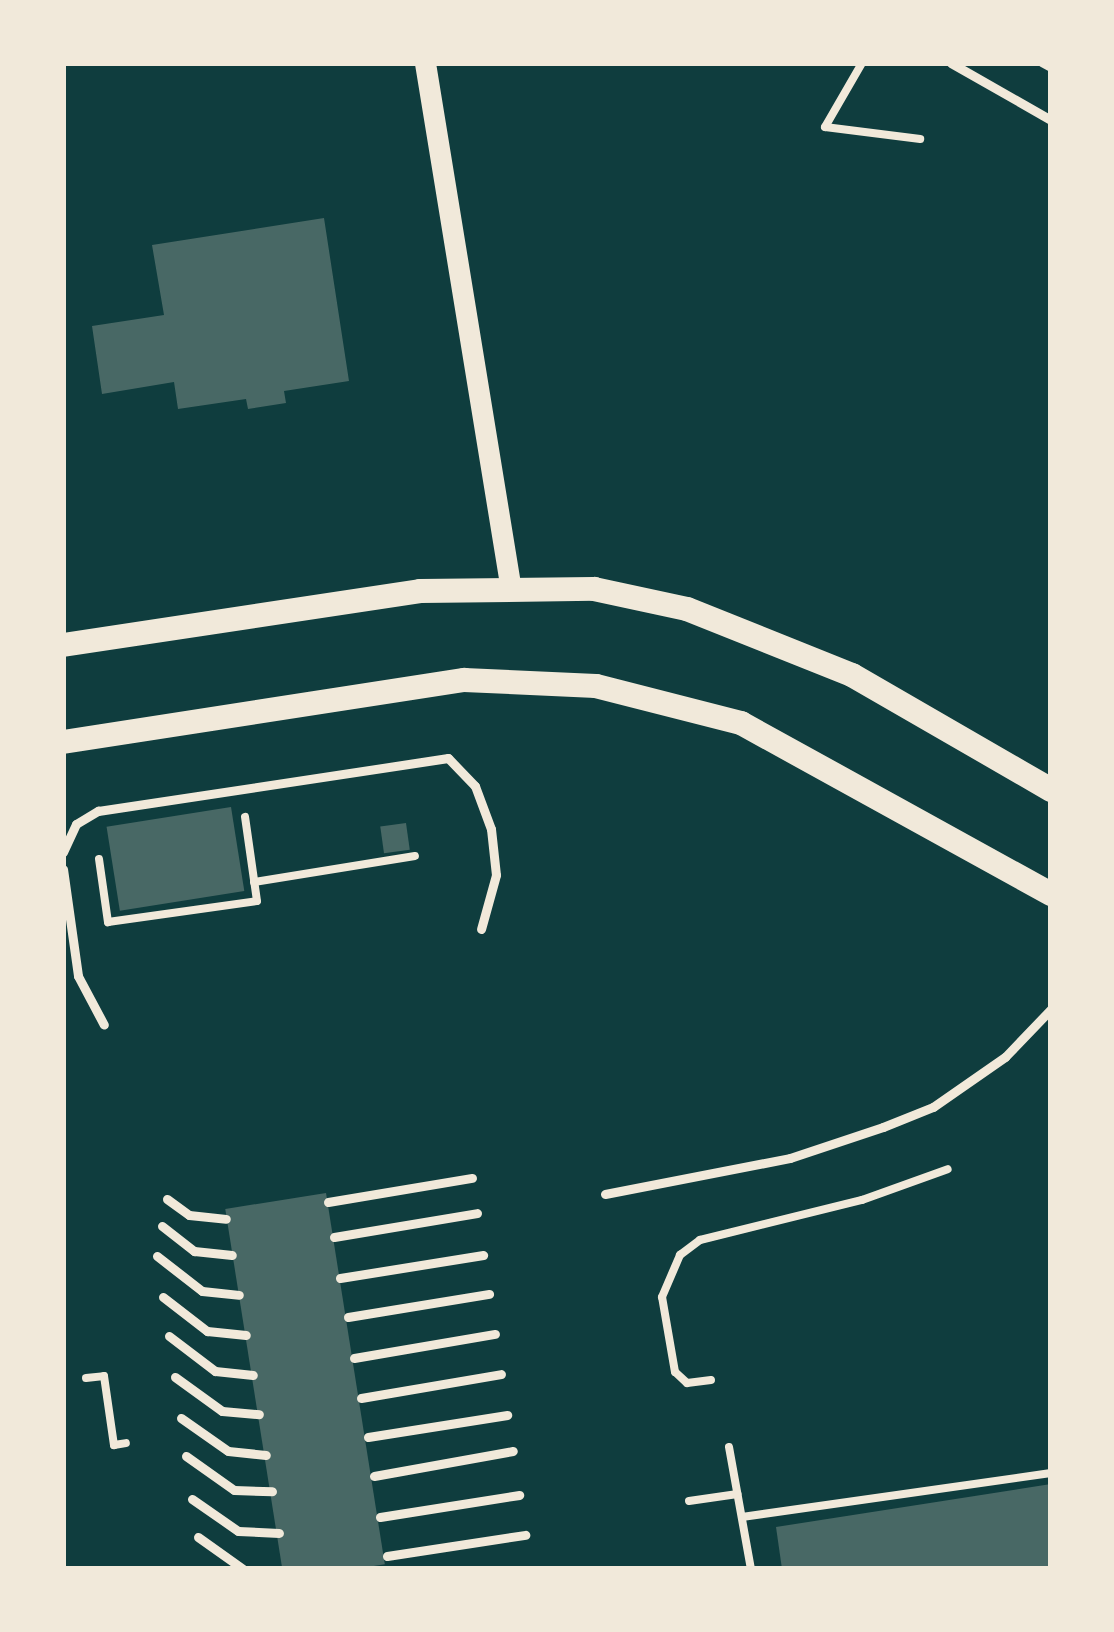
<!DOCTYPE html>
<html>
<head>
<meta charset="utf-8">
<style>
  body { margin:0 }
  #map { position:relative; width:1114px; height:1632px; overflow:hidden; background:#0f3d3e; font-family:Poppins,sans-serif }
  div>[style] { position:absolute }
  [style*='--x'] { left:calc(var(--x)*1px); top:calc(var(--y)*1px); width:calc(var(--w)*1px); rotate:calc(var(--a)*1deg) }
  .building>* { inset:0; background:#486865; transform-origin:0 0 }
  .path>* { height:8px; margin:-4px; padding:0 4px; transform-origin:4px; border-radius:4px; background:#f1e9da }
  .service>* { height:9px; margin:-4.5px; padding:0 4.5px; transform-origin:4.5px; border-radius:4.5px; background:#f1e9da }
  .tertiary>* { height:21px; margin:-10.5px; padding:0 10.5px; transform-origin:10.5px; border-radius:10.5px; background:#f1e9da }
  .secondary>* { height:24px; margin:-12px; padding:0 12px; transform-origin:12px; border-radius:12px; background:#f1e9da }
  span { translate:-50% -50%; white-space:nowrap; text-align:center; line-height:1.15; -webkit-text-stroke:12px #f1e9da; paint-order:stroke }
  .frame { position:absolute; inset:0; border:66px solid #f1e9da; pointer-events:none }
</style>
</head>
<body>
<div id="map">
  <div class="building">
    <div style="clip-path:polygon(324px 218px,349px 381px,284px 391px,286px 403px,248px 409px,246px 399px,178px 409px,174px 382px,102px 394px,92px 326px,164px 315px,152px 245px)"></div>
    <div style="left:231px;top:807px;width:85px;height:126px;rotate:81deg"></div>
    <div style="left:406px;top:823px;width:27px;height:26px;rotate:82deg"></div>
    <div style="left:326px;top:1193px;width:376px;height:102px;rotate:81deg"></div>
    <div style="clip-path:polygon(1051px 1484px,1051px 1569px,782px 1569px,776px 1527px)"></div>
  </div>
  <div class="path">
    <div style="--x:862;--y:63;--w:74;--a:120"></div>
    <div style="--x:825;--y:127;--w:96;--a:7.2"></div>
    <div style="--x:1042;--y:63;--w:10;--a:29"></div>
    <div style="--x:99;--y:859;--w:64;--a:81.9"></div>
    <div style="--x:108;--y:922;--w:150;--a:-8"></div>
    <div style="--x:257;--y:901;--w:85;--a:-98.1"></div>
    <div style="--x:254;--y:882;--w:163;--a:-9.2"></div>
    <div style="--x:86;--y:1378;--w:18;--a:-6"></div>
    <div style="--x:104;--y:1376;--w:70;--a:81.8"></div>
    <div style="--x:114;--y:1445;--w:12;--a:-9"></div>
    <div style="--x:711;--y:1380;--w:24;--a:173"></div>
    <div style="--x:687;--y:1383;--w:16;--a:-137"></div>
    <div style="--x:675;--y:1372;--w:76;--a:-99.8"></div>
    <div style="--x:662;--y:1297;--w:46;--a:-66.8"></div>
    <div style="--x:680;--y:1255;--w:25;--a:-37"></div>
    <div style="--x:700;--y:1240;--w:167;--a:-13.9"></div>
    <div style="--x:862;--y:1200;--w:91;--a:-19.8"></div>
    <div style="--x:729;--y:1447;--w:124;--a:79.8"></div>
    <div style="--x:689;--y:1501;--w:49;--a:-8.3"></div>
    <div style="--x:742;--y:1517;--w:312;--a:-8.1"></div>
  </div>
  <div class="service">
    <div style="--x:951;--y:63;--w:115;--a:29.7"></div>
    <div style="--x:63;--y:852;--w:31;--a:-65"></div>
    <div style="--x:76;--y:824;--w:26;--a:-31"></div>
    <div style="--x:98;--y:811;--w:354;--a:-8.6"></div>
    <div style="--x:448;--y:758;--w:39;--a:46"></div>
    <div style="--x:475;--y:786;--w:46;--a:69.6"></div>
    <div style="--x:491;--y:829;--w:46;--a:83.8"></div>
    <div style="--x:496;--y:875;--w:56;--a:105.5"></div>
    <div style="--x:63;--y:869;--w:108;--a:82"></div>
    <div style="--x:78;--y:976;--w:55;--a:62"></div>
    <div style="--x:605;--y:1194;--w:188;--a:-11"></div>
    <div style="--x:790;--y:1158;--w:98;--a:-18.4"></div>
    <div style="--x:883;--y:1127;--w:54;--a:-21.8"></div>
    <div style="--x:933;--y:1107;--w:88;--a:-34.8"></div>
    <div style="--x:1005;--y:1057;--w:66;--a:-46.2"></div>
    <div style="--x:167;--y:1199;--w:27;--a:36"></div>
    <div style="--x:189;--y:1215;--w:37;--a:6"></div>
    <div style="--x:328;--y:1202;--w:146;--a:-9.5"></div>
    <div style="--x:162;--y:1226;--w:41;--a:38"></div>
    <div style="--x:194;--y:1251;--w:38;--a:6"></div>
    <div style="--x:334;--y:1237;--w:145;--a:-9.5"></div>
    <div style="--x:157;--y:1256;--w:57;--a:37.9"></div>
    <div style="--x:202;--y:1291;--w:37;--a:6"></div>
    <div style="--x:340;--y:1278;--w:145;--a:-9.1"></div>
    <div style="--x:163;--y:1297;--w:56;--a:37.7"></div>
    <div style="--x:207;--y:1331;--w:39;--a:6"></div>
    <div style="--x:348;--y:1317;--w:143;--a:-9.3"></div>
    <div style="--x:169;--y:1336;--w:58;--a:37.3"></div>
    <div style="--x:215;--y:1371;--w:38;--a:6"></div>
    <div style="--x:354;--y:1358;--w:143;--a:-9.7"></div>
    <div style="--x:175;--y:1377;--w:58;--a:35.9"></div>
    <div style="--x:222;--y:1411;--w:37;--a:5"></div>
    <div style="--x:361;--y:1398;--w:142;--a:-9.7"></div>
    <div style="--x:181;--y:1418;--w:57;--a:35.1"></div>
    <div style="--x:228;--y:1451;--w:38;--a:6"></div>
    <div style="--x:368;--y:1437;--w:141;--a:-9"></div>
    <div style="--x:186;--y:1456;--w:59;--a:35.3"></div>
    <div style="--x:234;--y:1490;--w:38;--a:2"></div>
    <div style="--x:374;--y:1476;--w:141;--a:-10.2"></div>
    <div style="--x:192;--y:1499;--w:56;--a:34.8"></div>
    <div style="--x:238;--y:1531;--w:41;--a:2.8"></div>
    <div style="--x:380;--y:1517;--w:141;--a:-9"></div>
    <div style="--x:198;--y:1537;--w:55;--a:35.4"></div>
    <div style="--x:387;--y:1556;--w:140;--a:-8.7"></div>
  </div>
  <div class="tertiary">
    <div style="--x:425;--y:63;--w:528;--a:80.73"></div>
  </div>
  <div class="secondary">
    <div style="--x:63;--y:645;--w:361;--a:-8.6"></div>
    <div style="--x:420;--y:591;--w:174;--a:-0.7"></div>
    <div style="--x:594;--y:589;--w:95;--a:12.1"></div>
    <div style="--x:687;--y:609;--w:178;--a:21.8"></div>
    <div style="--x:852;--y:675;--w:230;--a:30"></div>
    <div style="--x:63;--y:742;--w:406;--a:-8.8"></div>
    <div style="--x:464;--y:680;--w:132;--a:2.6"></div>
    <div style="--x:596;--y:686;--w:150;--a:14.3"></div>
    <div style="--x:741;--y:723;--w:354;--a:28.9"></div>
  </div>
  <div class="frame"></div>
</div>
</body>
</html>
